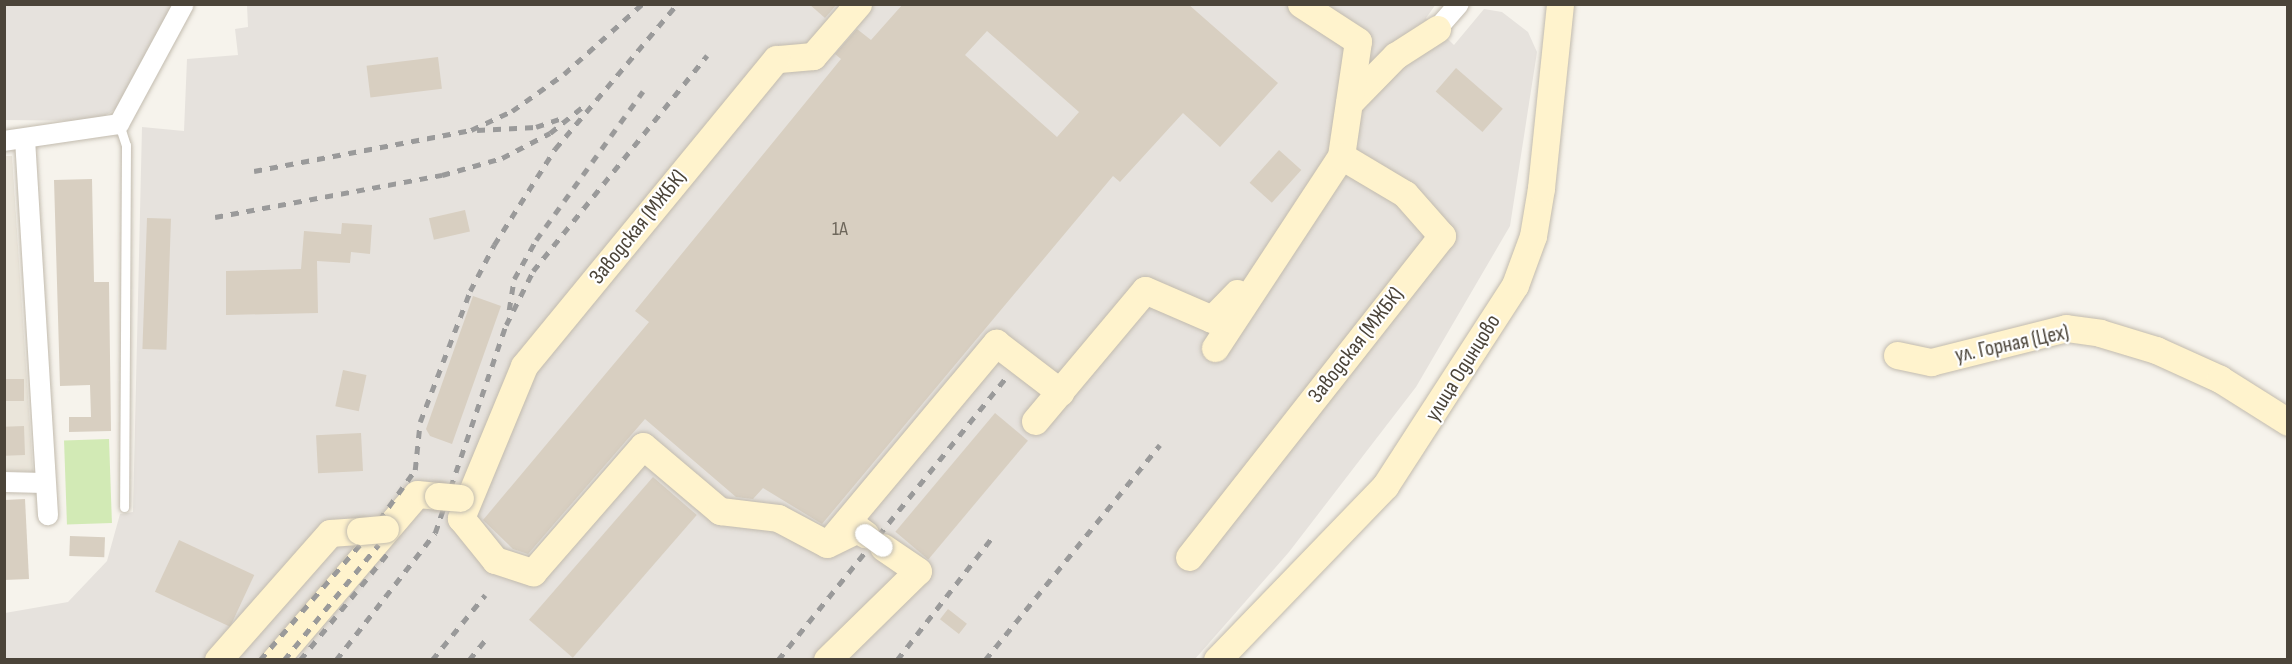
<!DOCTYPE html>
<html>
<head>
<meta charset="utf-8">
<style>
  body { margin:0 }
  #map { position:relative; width:2292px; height:664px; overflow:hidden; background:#f6f3ec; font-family:"Sofia Sans Condensed",sans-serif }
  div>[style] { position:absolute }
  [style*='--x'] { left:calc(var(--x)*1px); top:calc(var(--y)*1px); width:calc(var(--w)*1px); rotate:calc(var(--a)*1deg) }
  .residential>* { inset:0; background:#eae5da }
  .industrial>* { inset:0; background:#e6e2dd }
  .green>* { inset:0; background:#d2eab5; transform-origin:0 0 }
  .building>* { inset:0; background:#d8cfc1; transform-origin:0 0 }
  .roads { filter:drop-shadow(0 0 2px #c2bbae) drop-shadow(0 0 2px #c2bbae) }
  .lane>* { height:9px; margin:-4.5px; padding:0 4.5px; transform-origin:4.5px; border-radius:4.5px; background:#fff }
  .street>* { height:20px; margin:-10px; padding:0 10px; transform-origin:10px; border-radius:10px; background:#fff }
  .secondary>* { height:27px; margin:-13.5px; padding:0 13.5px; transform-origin:13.5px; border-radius:13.5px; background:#fff3cd }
  .rail>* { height:4.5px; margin-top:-2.25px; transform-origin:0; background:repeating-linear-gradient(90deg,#9a9a9a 0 8px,transparent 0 16px) }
  .bridges { filter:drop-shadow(0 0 2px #c2bbae) drop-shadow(0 0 2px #c2bbae) }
  .street-bridge>* { height:20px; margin:-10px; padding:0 10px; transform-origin:10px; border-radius:10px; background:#fff }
  .secondary-bridge>* { height:27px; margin:-13.5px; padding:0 13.5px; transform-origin:13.5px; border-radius:13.5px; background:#fff3cd }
  span { translate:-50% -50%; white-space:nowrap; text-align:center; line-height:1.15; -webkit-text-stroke:4.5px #fff; paint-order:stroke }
  .number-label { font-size:20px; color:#6e675b }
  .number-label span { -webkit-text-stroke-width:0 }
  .street-label { font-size:22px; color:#4b4439 }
  .frame { position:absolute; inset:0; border:6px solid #4b4439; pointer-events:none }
</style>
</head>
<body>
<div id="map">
  <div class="residential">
    <div style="clip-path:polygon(4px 156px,12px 156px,33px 472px,5px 471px)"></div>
  </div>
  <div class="industrial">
    <div style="clip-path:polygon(1436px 4px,1426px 18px,1454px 45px,1484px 9px,1502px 12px,1528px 32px,1537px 52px,1510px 226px,1416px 387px,1289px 552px,1195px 659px,5px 660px,5px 613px,68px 602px,107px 561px,120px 514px,133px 512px,142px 127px,184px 131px,187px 59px,238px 55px,235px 29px,248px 27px,247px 5px)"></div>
    <div style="clip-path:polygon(5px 5px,173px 5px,119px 107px,96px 121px,5px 120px)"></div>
  </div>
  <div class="green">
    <div style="left:109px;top:439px;width:84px;height:45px;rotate:88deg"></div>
  </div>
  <div class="building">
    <div style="clip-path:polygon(809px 4px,837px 4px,825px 18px)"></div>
    <div style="clip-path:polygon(evenodd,903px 4px,1188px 4px,1278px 83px,1220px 147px,1183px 113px,1120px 182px,1113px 176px,822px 524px,763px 488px,753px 499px,736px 497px,645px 419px,528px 554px,513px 549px,483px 520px,649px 322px,635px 311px,841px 59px,835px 54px,857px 29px,871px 40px,903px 4px,987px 31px,1079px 112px,1057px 137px,965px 55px,987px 31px)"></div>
    <div style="left:438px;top:57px;width:32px;height:72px;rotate:83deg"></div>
    <div style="left:1456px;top:68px;width:62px;height:31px;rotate:41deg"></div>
    <div style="left:1279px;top:150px;width:30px;height:44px;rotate:42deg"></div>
    <div style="clip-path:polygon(92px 179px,94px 282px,109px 282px,111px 431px,69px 432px,69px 417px,91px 417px,90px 385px,60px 386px,54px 180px)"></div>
    <div style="left:465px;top:210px;width:22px;height:37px;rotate:77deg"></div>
    <div style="left:147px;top:218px;width:24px;height:131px;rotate:2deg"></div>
    <div style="clip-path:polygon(342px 223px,372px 225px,370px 254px,351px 252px,350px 263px,317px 261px,318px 313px,226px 315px,226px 271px,301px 269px,304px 231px,341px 234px)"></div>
    <div style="clip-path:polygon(473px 296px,501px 306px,452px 444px,430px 436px,426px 429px)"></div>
    <div style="left:343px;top:370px;width:24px;height:37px;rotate:12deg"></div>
    <div style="left:4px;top:379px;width:20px;height:22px"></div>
    <div style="left:995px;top:413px;width:43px;height:155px;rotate:40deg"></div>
    <div style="left:24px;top:426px;width:29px;height:20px;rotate:88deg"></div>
    <div style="left:361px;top:433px;width:38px;height:45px;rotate:87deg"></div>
    <div style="left:653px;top:477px;width:58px;height:189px;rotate:41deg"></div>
    <div style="clip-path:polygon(25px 499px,29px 579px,4px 580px,4px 500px)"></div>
    <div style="left:70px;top:536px;width:35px;height:20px;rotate:2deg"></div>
    <div style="left:179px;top:540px;width:83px;height:57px;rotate:25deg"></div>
    <div style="left:948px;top:609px;width:24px;height:13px;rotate:38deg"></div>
  </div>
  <div class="roads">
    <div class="lane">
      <div style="--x:119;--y:124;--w:22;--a:72"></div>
      <div style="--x:126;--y:145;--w:362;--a:90.3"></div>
    </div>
    <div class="street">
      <div style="--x:1437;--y:29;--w:33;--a:-49"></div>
      <div style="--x:25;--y:139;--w:377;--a:86.5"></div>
      <div style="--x:4;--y:141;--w:116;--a:-8.4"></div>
      <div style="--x:119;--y:124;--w:136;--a:-61.6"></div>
      <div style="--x:4;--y:482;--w:40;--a:1.4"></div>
    </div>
    <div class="secondary">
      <div style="--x:858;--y:4;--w:69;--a:130.9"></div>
      <div style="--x:813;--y:56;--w:37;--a:175"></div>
      <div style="--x:776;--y:59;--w:397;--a:129.4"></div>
      <div style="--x:524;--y:366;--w:165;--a:112.5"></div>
      <div style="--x:461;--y:518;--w:54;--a:51"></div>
      <div style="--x:495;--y:560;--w:40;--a:18"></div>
      <div style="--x:533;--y:572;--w:167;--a:-48.9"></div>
      <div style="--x:643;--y:446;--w:101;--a:40.2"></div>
      <div style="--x:720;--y:511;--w:58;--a:6.9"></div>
      <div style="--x:778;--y:518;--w:55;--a:28"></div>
      <div style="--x:827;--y:544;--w:34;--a:-26"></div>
      <div style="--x:858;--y:529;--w:9;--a:36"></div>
      <div style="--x:1349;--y:103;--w:66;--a:-45.6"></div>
      <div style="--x:1395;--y:56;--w:50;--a:-32.7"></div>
      <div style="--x:1215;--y:348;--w:230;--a:-56.7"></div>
      <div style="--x:1341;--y:156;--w:116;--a:-81.6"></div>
      <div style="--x:1358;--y:41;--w:68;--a:-147"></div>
      <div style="--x:1897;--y:355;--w:35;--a:12"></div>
      <div style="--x:1931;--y:362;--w:139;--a:-14.1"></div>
      <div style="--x:2066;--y:328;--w:34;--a:8"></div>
      <div style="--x:2100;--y:333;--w:59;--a:16.9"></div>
      <div style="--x:2156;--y:350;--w:70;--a:24.4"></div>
      <div style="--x:2220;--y:379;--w:80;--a:32.3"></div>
      <div style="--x:1035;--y:421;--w:171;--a:-50"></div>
      <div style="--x:1145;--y:290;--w:73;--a:23.4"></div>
      <div style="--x:1212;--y:319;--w:36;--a:-46"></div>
      <div style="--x:832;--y:539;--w:256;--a:-50.1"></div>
      <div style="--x:996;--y:343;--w:81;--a:37.4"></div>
      <div style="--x:1189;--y:557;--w:409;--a:-51.8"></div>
      <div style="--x:1442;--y:236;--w:56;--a:-131.4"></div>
      <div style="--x:1405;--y:194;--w:74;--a:-149.3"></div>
      <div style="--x:218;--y:660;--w:169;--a:-48.6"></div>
      <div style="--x:330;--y:533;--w:30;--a:-4"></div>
      <div style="--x:275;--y:660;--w:218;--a:-49.5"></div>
      <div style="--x:417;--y:494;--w:21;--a:5"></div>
      <div style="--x:827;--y:660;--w:127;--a:-44.4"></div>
      <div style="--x:918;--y:571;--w:42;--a:-145.6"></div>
      <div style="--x:1217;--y:660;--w:242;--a:-46"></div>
      <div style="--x:1385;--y:486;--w:239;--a:-57.1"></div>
      <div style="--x:1515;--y:285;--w:52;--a:-69.8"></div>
      <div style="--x:1533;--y:236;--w:49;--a:-80.5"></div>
      <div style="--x:1541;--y:188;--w:185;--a:-84.1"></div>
    </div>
  </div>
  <div class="rail">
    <div style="--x:477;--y:130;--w:59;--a:-2.9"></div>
    <div style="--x:536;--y:127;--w:28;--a:-19"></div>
    <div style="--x:254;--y:171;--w:221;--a:-10.7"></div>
    <div style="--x:471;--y:130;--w:45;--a:-24.9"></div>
    <div style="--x:512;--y:111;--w:64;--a:-35.4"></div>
    <div style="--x:564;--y:74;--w:105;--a:-41.9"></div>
    <div style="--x:215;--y:217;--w:231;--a:-10.5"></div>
    <div style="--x:442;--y:175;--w:62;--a:-15.8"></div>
    <div style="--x:502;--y:158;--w:54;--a:-27.5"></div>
    <div style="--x:550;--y:133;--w:45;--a:-38.7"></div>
    <div style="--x:509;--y:310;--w:31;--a:-81"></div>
    <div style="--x:514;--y:279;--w:45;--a:-60.6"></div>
    <div style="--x:536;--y:240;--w:183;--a:-54.3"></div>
    <div style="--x:260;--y:660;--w:168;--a:-49.1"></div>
    <div style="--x:370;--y:533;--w:77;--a:-54.5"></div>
    <div style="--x:415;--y:470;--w:48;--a:-84.1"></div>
    <div style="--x:420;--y:422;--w:140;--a:-69.1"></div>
    <div style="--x:470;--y:291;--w:52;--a:-62.4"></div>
    <div style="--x:494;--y:245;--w:114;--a:-57.6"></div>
    <div style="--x:555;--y:149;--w:189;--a:-49.9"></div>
    <div style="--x:284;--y:660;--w:149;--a:-50.7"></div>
    <div style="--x:300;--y:660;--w:137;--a:-50.6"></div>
    <div style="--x:336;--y:660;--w:161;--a:-52.1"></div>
    <div style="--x:435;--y:533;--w:220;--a:-71.2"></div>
    <div style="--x:506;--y:325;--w:60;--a:-63.4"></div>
    <div style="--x:533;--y:271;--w:277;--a:-51.1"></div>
    <div style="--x:432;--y:660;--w:84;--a:-50.8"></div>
    <div style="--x:469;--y:660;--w:27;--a:-51"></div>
    <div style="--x:778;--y:660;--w:365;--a:-51.1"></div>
    <div style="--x:897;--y:660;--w:153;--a:-52.2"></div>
    <div style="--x:985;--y:660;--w:277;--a:-50.9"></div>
  </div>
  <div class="bridges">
    <div class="street-bridge">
      <div style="--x:865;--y:534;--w:22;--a:36"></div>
    </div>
    <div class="secondary-bridge">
      <div style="--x:438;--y:496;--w:22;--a:5"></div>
      <div style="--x:360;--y:531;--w:25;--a:-5"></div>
    </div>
  </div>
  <div class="number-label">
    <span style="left:840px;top:229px">1А</span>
  </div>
  <div class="street-label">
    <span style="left:638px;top:227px;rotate:-51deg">Заводская (МЖБК)</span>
    <span style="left:2012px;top:344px;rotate:-12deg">ул. Горная (Цех)</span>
    <span style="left:1356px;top:345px;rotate:-52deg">Заводская (МЖБК)</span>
    <span style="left:1463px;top:368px;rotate:-58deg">улица Одинцово</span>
  </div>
  <div class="frame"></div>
</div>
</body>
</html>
